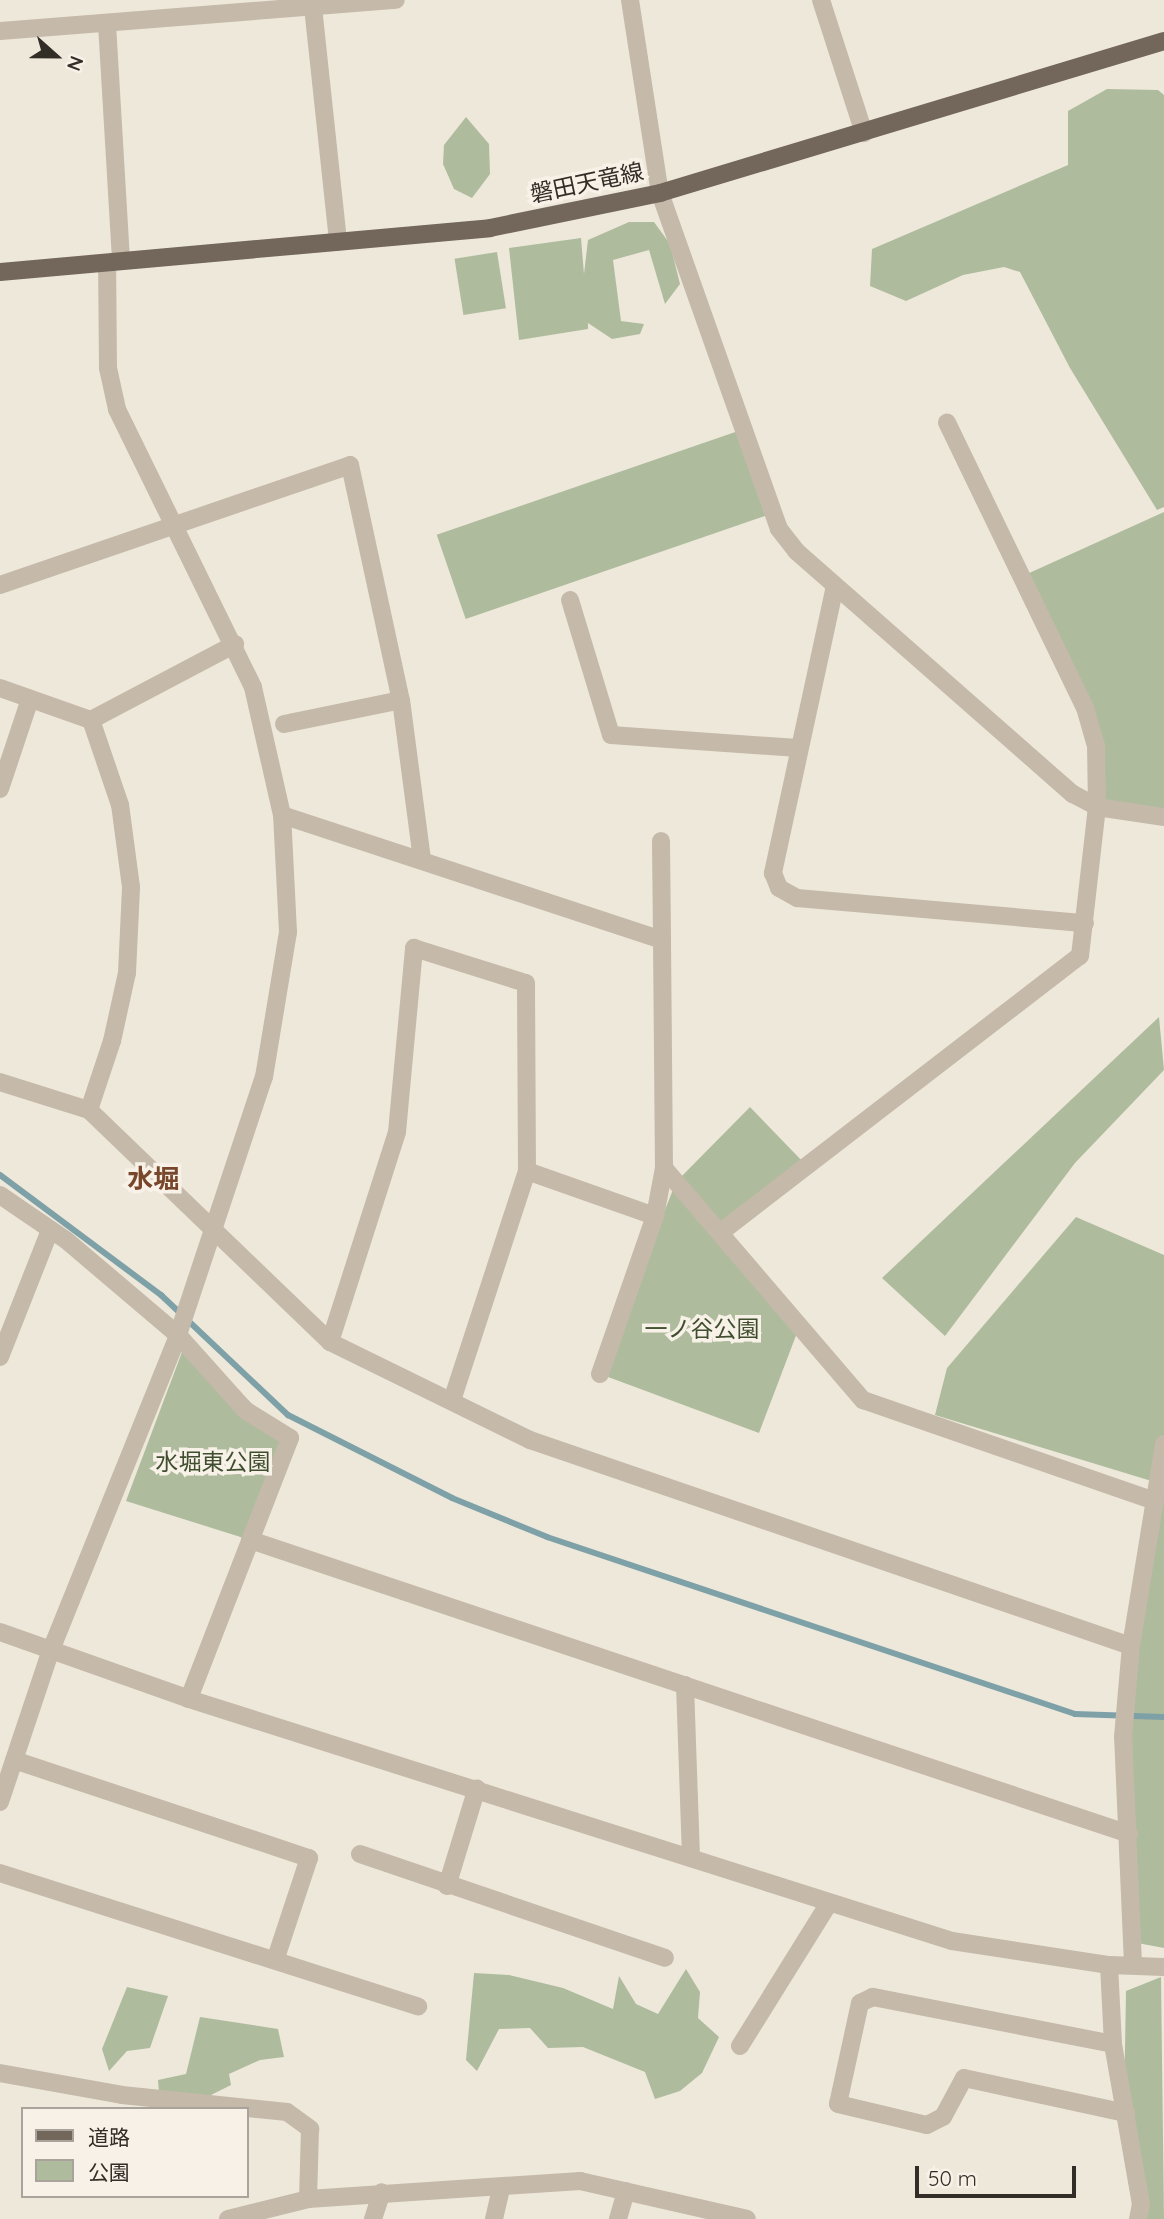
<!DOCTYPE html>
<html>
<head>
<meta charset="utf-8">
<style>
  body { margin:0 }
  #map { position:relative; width:1164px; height:2219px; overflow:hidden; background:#eee8db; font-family:Quicksand,"Noto Sans JP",sans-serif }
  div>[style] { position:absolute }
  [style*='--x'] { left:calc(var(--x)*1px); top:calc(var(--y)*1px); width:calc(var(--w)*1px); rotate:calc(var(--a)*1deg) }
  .green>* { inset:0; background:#aebc9d; transform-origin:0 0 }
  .stream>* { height:6px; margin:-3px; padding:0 3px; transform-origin:3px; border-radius:3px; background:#7ea1a8 }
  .minor>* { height:18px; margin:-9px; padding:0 9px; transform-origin:9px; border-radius:9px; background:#c5b9a9 }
  .major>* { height:18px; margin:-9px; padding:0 9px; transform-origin:9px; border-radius:9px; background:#73665b }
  span { translate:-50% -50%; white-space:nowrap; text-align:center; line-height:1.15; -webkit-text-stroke:7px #f7f1e7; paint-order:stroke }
  .street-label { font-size:23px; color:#332d28 }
  .park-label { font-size:23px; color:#3f4e2e }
  .quarter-label { font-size:26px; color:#78462a; font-weight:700 }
  .legend { position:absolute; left:21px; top:2107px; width:228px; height:91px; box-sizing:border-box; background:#f7f1e7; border:2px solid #a9a39b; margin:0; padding:9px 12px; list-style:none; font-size:21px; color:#332d28 }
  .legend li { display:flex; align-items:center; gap:14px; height:35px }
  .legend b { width:35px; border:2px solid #a9a39b }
  .north { position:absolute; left:21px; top:21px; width:70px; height:70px; -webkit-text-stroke:5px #f7f1e7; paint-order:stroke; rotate:111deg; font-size:19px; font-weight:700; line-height:28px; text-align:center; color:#332d28 }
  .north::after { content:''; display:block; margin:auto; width:24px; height:32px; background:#332d28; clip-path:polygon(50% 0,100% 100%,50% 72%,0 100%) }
  .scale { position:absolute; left:915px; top:2166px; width:161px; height:32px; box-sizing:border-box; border:4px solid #332d28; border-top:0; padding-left:9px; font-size:21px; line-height:24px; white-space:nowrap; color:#332d28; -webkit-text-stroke:5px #f7f1e7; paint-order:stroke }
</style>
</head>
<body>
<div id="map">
  <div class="green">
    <div style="clip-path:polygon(1107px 89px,1158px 90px,1164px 95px,1164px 507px,1157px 510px,1070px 368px,1020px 272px,1004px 267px,963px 275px,906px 301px,870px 286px,872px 249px,1068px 165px,1068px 111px)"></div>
    <div style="clip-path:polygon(466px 117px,489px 144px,490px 174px,472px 198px,454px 189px,443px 164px,444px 145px)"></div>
    <div style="clip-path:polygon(629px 222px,654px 222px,670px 244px,680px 284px,665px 304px,649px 250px,613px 260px,621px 321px,644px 324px,640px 334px,612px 339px,588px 323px,588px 329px,519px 340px,509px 248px,581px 238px,584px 274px,588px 240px)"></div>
    <div style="left:497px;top:252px;width:57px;height:43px;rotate:81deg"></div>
    <div style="left:744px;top:429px;width:89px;height:325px;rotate:71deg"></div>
    <div style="clip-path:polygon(1164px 512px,1164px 817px,1097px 807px,1095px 741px,1027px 574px)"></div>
    <div style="clip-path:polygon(1159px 1017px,1164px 1070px,1075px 1163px,945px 1336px,882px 1278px)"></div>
    <div style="clip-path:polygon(750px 1107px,806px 1165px,721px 1232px,800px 1325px,759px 1433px,600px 1374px,676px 1182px)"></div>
    <div style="clip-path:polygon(1076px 1217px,1164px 1255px,1164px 1948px,1132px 1942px,1123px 1737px,1158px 1483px,935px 1415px,947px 1368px)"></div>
    <div style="clip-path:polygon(185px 1344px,290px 1438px,250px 1540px,126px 1501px)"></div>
    <div style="clip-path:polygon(686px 1969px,700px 1992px,698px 2018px,719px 2037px,702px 2073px,680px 2091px,655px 2099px,645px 2072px,583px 2047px,548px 2048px,530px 2028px,499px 2029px,477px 2071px,466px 2060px,474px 1973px,509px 1975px,563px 1988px,613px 2009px,619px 1976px,636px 2004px,658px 2014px)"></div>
    <div style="clip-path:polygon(1161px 1977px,1164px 2219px,1143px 2219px,1124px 2107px,1126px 1991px)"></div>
    <div style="clip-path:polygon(127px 1987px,168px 1996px,150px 2048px,127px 2051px,109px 2071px,102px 2049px)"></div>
    <div style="clip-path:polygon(200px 2017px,278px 2029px,284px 2057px,260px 2060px,229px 2074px,231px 2085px,211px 2095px,208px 2109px,159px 2092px,158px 2080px,186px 2074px)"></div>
  </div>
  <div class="stream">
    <div style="--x:0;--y:1175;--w:201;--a:36.7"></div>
    <div style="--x:161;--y:1295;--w:175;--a:43.4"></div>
    <div style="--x:288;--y:1415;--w:184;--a:26.8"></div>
    <div style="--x:452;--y:1498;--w:103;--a:22.3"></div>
    <div style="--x:547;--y:1537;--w:557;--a:18.53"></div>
    <div style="--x:1075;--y:1714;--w:89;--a:1.9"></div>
  </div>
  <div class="minor">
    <div style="--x:630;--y:0;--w:195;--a:81.2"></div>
    <div style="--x:660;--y:193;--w:356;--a:70.5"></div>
    <div style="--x:779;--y:529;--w:28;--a:52"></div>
    <div style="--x:796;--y:551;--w:368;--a:41.3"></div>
    <div style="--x:1073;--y:794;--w:27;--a:28"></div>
    <div style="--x:1097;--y:807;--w:68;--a:8.5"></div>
    <div style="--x:821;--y:0;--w:140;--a:72.1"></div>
    <div style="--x:313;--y:7;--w:236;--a:83.9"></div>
    <div style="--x:107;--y:24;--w:237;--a:86.6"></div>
    <div style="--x:0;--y:31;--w:397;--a:-4.5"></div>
    <div style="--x:0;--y:585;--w:370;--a:-18.9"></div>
    <div style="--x:350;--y:465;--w:240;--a:77.8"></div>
    <div style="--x:401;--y:700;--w:160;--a:82.5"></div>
    <div style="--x:835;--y:586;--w:294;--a:102.2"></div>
    <div style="--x:773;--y:873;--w:16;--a:68"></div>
    <div style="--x:779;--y:888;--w:21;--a:29"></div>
    <div style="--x:797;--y:898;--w:289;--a:5"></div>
    <div style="--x:570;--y:600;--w:141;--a:73.1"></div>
    <div style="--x:611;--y:735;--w:187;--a:4"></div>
    <div style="--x:0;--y:688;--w:96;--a:19.4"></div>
    <div style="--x:91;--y:720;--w:163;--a:-27.8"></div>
    <div style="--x:284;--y:724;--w:119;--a:-11.6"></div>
    <div style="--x:0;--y:789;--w:95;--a:-71.6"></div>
    <div style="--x:282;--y:815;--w:400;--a:18.2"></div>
    <div style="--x:662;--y:940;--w:228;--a:89.5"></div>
    <div style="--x:664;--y:1168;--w:306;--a:49.4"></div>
    <div style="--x:863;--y:1400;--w:308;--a:19.1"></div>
    <div style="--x:661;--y:841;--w:99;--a:89.4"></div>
    <div style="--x:0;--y:1082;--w:93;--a:17.5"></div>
    <div style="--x:89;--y:1110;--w:335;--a:43.9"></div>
    <div style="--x:330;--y:1342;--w:223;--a:26.1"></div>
    <div style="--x:530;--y:1440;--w:635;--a:18.92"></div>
    <div style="--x:89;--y:1110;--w:73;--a:-71.6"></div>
    <div style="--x:112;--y:1041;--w:70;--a:-77.6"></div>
    <div style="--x:127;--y:973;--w:86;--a:-87.3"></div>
    <div style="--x:131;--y:887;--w:83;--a:-97.6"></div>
    <div style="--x:120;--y:805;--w:90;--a:-108.8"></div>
    <div style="--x:527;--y:1171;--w:136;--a:19.4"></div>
    <div style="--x:0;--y:1195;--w:80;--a:34.3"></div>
    <div style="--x:66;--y:1240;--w:147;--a:40.3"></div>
    <div style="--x:178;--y:1335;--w:101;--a:48.2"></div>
    <div style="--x:245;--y:1410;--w:53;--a:31.9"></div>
    <div style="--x:290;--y:1438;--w:280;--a:111.2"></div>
    <div style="--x:721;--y:1232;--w:453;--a:-37.6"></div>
    <div style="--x:1080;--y:956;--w:150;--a:-83.5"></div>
    <div style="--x:1097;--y:807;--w:61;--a:-90.9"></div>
    <div style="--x:1096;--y:746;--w:40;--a:-106"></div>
    <div style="--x:1085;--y:708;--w:317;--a:-115.8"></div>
    <div style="--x:330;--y:1342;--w:220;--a:-72.3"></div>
    <div style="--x:397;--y:1132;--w:185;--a:-84.7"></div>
    <div style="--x:414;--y:948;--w:117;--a:17.4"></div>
    <div style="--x:526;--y:983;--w:188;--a:89.7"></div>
    <div style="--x:527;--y:1171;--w:242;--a:108.1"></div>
    <div style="--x:0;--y:1357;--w:136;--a:-68.5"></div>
    <div style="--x:600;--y:1374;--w:167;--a:-70.8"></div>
    <div style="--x:655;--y:1216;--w:49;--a:-79.4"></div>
    <div style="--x:250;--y:1540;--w:927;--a:18.49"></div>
    <div style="--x:0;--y:1632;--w:201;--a:19.5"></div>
    <div style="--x:189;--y:1699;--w:800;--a:17.6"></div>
    <div style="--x:952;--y:1941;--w:159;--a:8.7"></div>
    <div style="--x:1109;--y:1965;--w:55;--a:2.1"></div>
    <div style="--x:685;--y:1685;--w:173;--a:88"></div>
    <div style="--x:14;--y:1760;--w:311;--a:18.4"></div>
    <div style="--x:309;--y:1858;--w:108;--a:108.3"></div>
    <div style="--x:0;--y:1802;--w:160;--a:-71.5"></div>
    <div style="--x:51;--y:1650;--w:340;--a:-68"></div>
    <div style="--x:178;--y:1335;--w:272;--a:-71.6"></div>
    <div style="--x:264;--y:1077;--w:147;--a:-80.6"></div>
    <div style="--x:288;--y:932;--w:117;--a:-92.9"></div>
    <div style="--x:282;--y:815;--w:131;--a:-102.8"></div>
    <div style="--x:253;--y:687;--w:309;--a:-116.1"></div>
    <div style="--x:117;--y:409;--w:42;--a:-102.4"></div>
    <div style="--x:108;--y:368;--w:105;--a:-90.5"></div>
    <div style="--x:360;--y:1854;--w:322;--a:18.8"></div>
    <div style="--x:0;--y:1873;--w:439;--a:17.7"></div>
    <div style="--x:447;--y:1886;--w:102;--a:-73"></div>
    <div style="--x:1133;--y:1964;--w:227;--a:-92.5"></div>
    <div style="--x:1123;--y:1737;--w:91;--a:-85"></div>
    <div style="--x:1131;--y:1646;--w:205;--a:-80.7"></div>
    <div style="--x:1109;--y:1965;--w:79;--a:87.1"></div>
    <div style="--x:1113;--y:2044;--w:162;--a:80.1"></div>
    <div style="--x:1141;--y:2204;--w:15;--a:101"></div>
    <div style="--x:1113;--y:2044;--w:245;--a:-168.9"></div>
    <div style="--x:873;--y:1997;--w:14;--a:155"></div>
    <div style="--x:860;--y:2003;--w:103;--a:102.3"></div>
    <div style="--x:838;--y:2104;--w:91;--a:13.3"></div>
    <div style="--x:927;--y:2125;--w:18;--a:-27"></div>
    <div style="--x:943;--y:2117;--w:44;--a:-61.7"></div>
    <div style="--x:964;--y:2078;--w:166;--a:12.2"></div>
    <div style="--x:740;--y:2046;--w:168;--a:-58.1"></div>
    <div style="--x:0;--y:2073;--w:124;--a:10.2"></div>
    <div style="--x:122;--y:2095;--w:166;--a:5.9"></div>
    <div style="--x:287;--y:2112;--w:29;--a:36"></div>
    <div style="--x:310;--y:2129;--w:70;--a:91.6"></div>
    <div style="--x:228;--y:2219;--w:82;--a:-14"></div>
    <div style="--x:308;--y:2199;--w:273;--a:-3.8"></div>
    <div style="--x:580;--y:2181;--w:171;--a:12.8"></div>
    <div style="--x:373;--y:2219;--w:28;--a:-72"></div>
    <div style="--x:494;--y:2219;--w:31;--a:-77"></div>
    <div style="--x:618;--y:2219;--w:29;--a:-74"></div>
  </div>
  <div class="major">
    <div style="--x:0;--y:272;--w:492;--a:-5.1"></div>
    <div style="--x:490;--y:228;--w:174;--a:-11.6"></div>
    <div style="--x:660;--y:193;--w:526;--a:-16.78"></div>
  </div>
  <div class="street-label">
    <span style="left:587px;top:183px;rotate:-12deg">磐田天竜線</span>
  </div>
  <div class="park-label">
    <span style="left:702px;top:1329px">一ノ谷公園</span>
    <span style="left:213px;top:1462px">水堀東公園</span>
  </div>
  <div class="quarter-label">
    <span style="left:153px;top:1179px">水堀</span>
  </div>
  <ul class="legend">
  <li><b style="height:9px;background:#73665b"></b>道路</li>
  <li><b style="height:19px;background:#aebc9d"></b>公園</li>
  </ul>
  <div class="north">N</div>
  <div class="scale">50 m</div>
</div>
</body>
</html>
